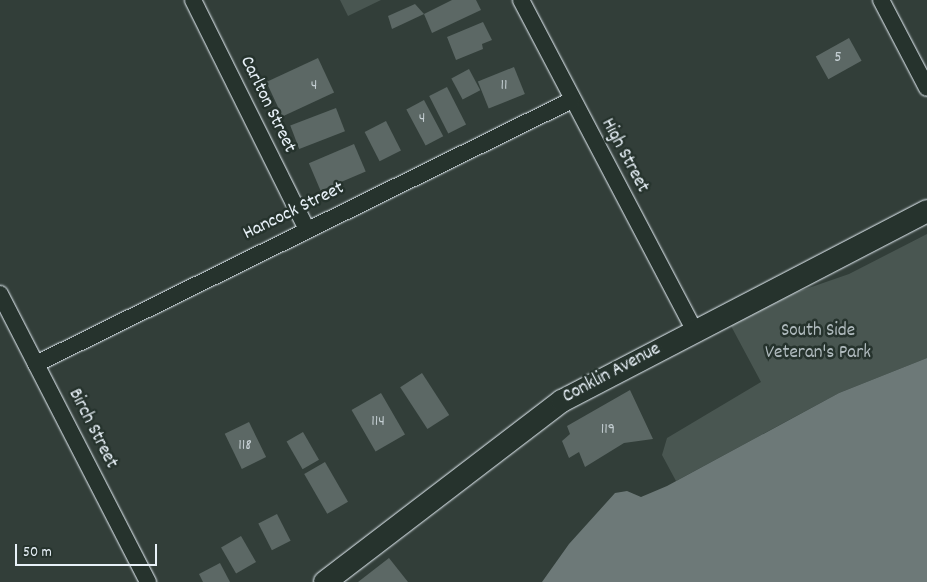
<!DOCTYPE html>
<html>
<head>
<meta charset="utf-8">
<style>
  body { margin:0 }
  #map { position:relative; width:927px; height:582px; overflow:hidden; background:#323e39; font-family:Dekko,sans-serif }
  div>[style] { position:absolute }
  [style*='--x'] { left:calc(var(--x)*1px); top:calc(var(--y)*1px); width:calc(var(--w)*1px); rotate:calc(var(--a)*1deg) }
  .green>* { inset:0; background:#495651 }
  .water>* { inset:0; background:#6d7978 }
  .building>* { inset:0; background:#5c6865; transform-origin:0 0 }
  .roads { filter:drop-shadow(0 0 1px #e8f1f8) drop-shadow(0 0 1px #e8f1f8) }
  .minor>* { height:16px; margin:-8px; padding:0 8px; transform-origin:8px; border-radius:8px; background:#26332d }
  .secondary>* { height:22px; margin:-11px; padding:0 11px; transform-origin:11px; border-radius:11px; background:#26332d }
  span { translate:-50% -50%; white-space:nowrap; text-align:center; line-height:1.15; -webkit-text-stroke:5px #26332d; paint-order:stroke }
  .number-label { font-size:16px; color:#c5cfd3 }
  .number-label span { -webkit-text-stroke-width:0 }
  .street-label { font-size:19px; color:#e8f1f8 }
  .park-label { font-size:19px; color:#b0bbbe }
  .scale { position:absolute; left:15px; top:544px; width:142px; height:22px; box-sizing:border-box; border:2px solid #e8f1f8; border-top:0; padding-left:6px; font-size:15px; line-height:18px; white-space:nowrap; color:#e8f1f8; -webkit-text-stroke:4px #26332d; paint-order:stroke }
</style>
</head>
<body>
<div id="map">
  <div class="green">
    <div style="clip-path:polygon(340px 0,381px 0,348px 16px)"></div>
    <div style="clip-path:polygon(927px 234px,927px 358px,839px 393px,676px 481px,662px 455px,667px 438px,761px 382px,731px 326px,797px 292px,849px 274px)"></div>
  </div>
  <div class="water">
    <div style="clip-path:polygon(927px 358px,927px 582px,542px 582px,569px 544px,615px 493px,627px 491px,641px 497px,667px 486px,839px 393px)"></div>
  </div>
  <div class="building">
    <div style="clip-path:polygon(452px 0,476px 0,481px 10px,432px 33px,424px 14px)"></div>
    <div style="clip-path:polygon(415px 4px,424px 14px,392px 29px,388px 16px)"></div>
    <div style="clip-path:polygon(483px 22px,492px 40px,482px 44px,483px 49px,456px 60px,447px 37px)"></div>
    <div style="left:849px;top:38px;width:26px;height:38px;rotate:61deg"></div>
    <div style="left:318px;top:58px;width:38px;height:57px;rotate:65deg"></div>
    <div style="left:514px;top:67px;width:29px;height:39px;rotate:68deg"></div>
    <div style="left:469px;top:69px;width:24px;height:20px;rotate:62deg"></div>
    <div style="left:447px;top:87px;width:42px;height:20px;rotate:63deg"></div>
    <div style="left:424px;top:100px;width:41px;height:20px;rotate:62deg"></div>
    <div style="left:336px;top:108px;width:25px;height:49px;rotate:69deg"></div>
    <div style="left:386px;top:121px;width:33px;height:24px;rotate:63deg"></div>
    <div style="left:354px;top:144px;width:30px;height:49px;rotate:67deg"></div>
    <div style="left:422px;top:373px;width:50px;height:26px;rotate:57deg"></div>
    <div style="clip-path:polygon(630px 390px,653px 439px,624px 443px,585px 467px,579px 452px,569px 458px,562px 441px,570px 434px,567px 426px)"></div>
    <div style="left:381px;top:393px;width:48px;height:34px;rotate:60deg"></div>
    <div style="left:249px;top:422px;width:39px;height:27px;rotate:64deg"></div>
    <div style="left:303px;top:432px;width:32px;height:19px;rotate:60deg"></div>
    <div style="left:325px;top:462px;width:46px;height:24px;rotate:60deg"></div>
    <div style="left:277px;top:514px;width:30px;height:21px;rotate:63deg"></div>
    <div style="left:241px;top:536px;width:30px;height:23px;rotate:60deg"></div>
    <div style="clip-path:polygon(389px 558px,408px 582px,358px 582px)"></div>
    <div style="clip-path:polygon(220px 563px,230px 582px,203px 582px,199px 574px)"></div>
  </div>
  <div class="roads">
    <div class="minor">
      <div style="--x:193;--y:0;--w:254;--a:63.6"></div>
      <div style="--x:521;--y:0;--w:373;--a:62.3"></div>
      <div style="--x:881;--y:0;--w:99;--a:62.4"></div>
      <div style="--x:0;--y:294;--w:324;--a:62.8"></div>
      <div style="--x:36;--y:364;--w:597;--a:-26.22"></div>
    </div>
    <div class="secondary">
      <div style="--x:325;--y:582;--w:298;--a:-37.4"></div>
      <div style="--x:562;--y:401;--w:411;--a:-27.5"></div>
    </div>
  </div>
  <div class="number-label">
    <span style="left:838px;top:58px">5</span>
    <span style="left:314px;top:86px">4</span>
    <span style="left:504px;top:86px">11</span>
    <span style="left:422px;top:119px">4</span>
    <span style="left:378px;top:422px">114</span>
    <span style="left:608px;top:430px">119</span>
    <span style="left:245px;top:446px">118</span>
  </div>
  <div class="street-label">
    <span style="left:267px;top:105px;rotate:64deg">Carlton Street</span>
    <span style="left:624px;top:156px;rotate:62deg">High Street</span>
    <span style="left:294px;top:212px;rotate:-26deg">Hancock Street</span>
    <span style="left:612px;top:374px;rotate:-28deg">Conklin Avenue</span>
    <span style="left:92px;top:429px;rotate:63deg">Birch Street</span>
  </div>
  <div class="park-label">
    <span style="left:818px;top:343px">South Side<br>Veteran's Park</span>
  </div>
  <div class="scale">50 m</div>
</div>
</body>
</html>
